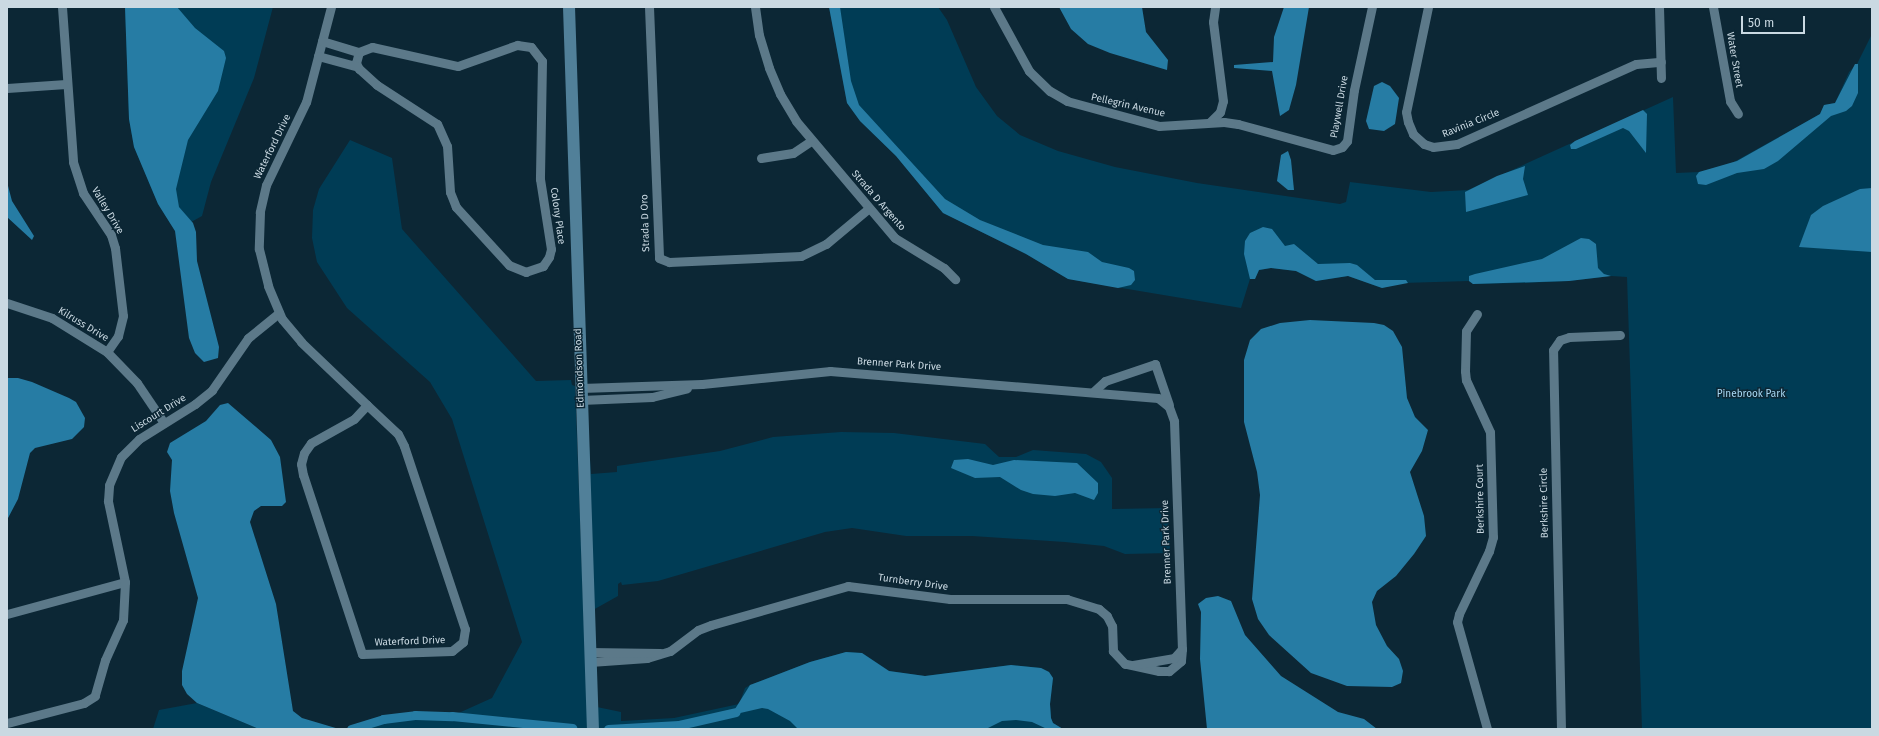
<!DOCTYPE html>
<html>
<head>
<meta charset="utf-8">
<style>
  body { margin:0 }
  #map { position:relative; width:1879px; height:736px; overflow:hidden; background:#0c2735; font-family:"Fira Sans",sans-serif }
  div>[style] { position:absolute }
  [style*='--x'] { left:calc(var(--x)*1px); top:calc(var(--y)*1px); width:calc(var(--w)*1px); rotate:calc(var(--a)*1deg) }
  .green>* { inset:0; background:#003c55 }
  .water>* { inset:0; background:#267ca4 }
  .canal>* { height:9px; margin:-4.5px; padding:0 4.5px; transform-origin:4.5px; border-radius:4.5px; background:#267ca4 }
  .street>* { height:9px; margin:-4.5px; padding:0 4.5px; transform-origin:4.5px; border-radius:4.5px; background:#5c7989 }
  .secondary>* { height:12px; margin:-6px; padding:0 6px; transform-origin:6px; border-radius:6px; background:#518099 }
  span { translate:-50% -50%; white-space:nowrap; text-align:center; line-height:1.15; -webkit-text-stroke:3px #0c2735; paint-order:stroke }
  .street-label { font-size:10px; color:#cad9e2 }
  .park-label { font-size:10px; color:#a8d7f2 }
  .frame { position:absolute; inset:0; border:8px solid #cad9e2; pointer-events:none }
  .scale { position:absolute; left:1741px; top:16px; width:64px; height:18px; box-sizing:border-box; border:2px solid #cad9e2; border-top:0; padding-left:5px; font-size:12px; line-height:14px; white-space:nowrap; color:#cad9e2; -webkit-text-stroke:3px #0c2735; paint-order:stroke }
</style>
</head>
<body>
<div id="map">
  <div class="green">
    <div style="clip-path:polygon(125px 7px,273px 7px,254px 78px,211px 182px,202px 216px,175px 231px,158px 204px,134px 147px,129px 119px)"></div>
    <div style="clip-path:polygon(829px 7px,938px 7px,947px 20px,976px 87px,997px 116px,1020px 135px,1058px 151px,1115px 167px,1197px 183px,1340px 204px,1346px 202px,1350px 182px,1431px 192px,1468px 190px,1673px 97px,1676px 173px,1699px 172px,1732px 163px,1820px 114px,1824px 105px,1835px 103px,1849px 72px,1857px 64px,1872px 34px,1872px 729px,1642px 729px,1627px 277px,1611px 276px,1569px 281px,1521px 283px,1473px 284px,1469px 281px,1402px 283px,1382px 288px,1348px 276px,1316px 281px,1296px 271px,1271px 268px,1259px 270px,1255px 279px,1250px 279px,1241px 308px,1068px 279px,1026px 254px,943px 213px,896px 156px,860px 121px,847px 103px)"></div>
    <div style="clip-path:polygon(350px 140px,392px 158px,402px 229px,536px 381px,571px 380px,572px 385px,575px 386px,588px 729px,351px 729px,397px 716px,452px 716px,492px 698px,522px 642px,452px 419px,430px 382px,347px 308px,317px 262px,312px 238px,313px 210px,319px 189px)"></div>
    <div style="clip-path:polygon(587px 417px,591px 474px,617px 472px,617px 466px,720px 451px,773px 437px,841px 432px,894px 433px,985px 444px,999px 457px,1016px 457px,1033px 450px,1086px 454px,1101px 462px,1112px 478px,1112px 509px,1169px 508px,1170px 553px,1125px 554px,1104px 546px,1065px 542px,972px 536px,906px 536px,852px 528px,825px 532px,658px 581px,622px 585px,621px 582px,618px 584px,618px 596px,593px 610px)"></div>
    <div style="clip-path:polygon(846px 652px,862px 653px,889px 671px,925px 676px,1011px 665px,1041px 668px,1049px 672px,1053px 678px,1050px 704px,1051px 718px,1053px 723px,1063px 729px,598px 729px,597px 707px,621px 712px,621px 721px,674px 718px,739px 704px,745px 688px,750px 685px,810px 662px)"></div>
    <div style="clip-path:polygon(197px 703px,259px 729px,153px 729px,159px 710px)"></div>
  </div>
  <div class="water">
    <div style="clip-path:polygon(125px 7px,177px 7px,195px 28px,224px 51px,226px 58px,218px 91px,188px 140px,176px 189px,179px 207px,193px 223px,196px 232px,197px 261px,219px 347px,218px 358px,204px 362px,195px 353px,189px 338px,175px 231px,158px 204px,134px 147px,129px 119px)"></div>
    <div style="clip-path:polygon(829px 7px,840px 7px,851px 81px,859px 105px,945px 199px,980px 220px,1043px 245px,1088px 252px,1102px 262px,1129px 268px,1134px 271px,1135px 280px,1131px 285px,1118px 288px,1068px 279px,1026px 254px,943px 213px,896px 156px,860px 121px,847px 103px)"></div>
    <div style="clip-path:polygon(1059px 7px,1142px 7px,1146px 32px,1168px 60px,1167px 70px,1110px 53px,1088px 44px,1071px 29px)"></div>
    <div style="clip-path:polygon(1284px 7px,1309px 7px,1296px 85px,1289px 110px,1280px 116px,1272px 71px,1234px 68px,1234px 65px,1273px 62px,1274px 37px)"></div>
    <div style="clip-path:polygon(1855px 64px,1858px 64px,1858px 93px,1852px 106px,1846px 111px,1831px 116px,1778px 161px,1764px 169px,1737px 173px,1706px 185px,1698px 184px,1696px 176px,1699px 172px,1737px 161px,1820px 114px,1824px 105px,1835px 103px)"></div>
    <div style="clip-path:polygon(1382px 82px,1390px 86px,1399px 98px,1395px 124px,1384px 131px,1369px 129px,1366px 121px,1374px 86px)"></div>
    <div style="clip-path:polygon(1643px 110px,1647px 114px,1646px 153px,1629px 131px,1623px 128px,1576px 149px,1571px 149px,1570px 145px,1575px 141px)"></div>
    <div style="clip-path:polygon(1288px 151px,1291px 160px,1294px 190px,1288px 190px,1277px 181px,1281px 155px)"></div>
    <div style="clip-path:polygon(1525px 166px,1523px 179px,1528px 195px,1466px 212px,1465px 192px,1497px 176px)"></div>
    <div style="clip-path:polygon(7px 182px,12px 201px,34px 236px,32px 240px,7px 217px)"></div>
    <div style="clip-path:polygon(1872px 188px,1872px 252px,1799px 247px,1811px 215px,1823px 206px,1860px 189px)"></div>
    <div style="clip-path:polygon(1263px 227px,1272px 229px,1285px 246px,1294px 244px,1318px 264px,1350px 263px,1357px 265px,1375px 280px,1406px 280px,1408px 283px,1382px 288px,1348px 276px,1316px 281px,1296px 271px,1271px 268px,1259px 270px,1255px 279px,1250px 279px,1244px 254px,1245px 241px,1250px 233px)"></div>
    <div style="clip-path:polygon(1581px 238px,1589px 239px,1596px 244px,1598px 268px,1604px 274px,1611px 276px,1569px 281px,1473px 284px,1469px 281px,1469px 276px,1475px 274px,1542px 259px)"></div>
    <div style="clip-path:polygon(1310px 320px,1374px 323px,1384px 325px,1393px 331px,1402px 347px,1407px 398px,1415px 417px,1428px 430px,1422px 451px,1410px 472px,1424px 516px,1426px 536px,1414px 554px,1396px 576px,1377px 591px,1372px 602px,1376px 625px,1387px 646px,1399px 659px,1403px 671px,1401px 683px,1392px 687px,1347px 686px,1311px 673px,1269px 635px,1258px 619px,1252px 599px,1260px 495px,1257px 472px,1244px 422px,1244px 360px,1250px 340px,1261px 329px,1280px 323px)"></div>
    <div style="clip-path:polygon(7px 378px,18px 378px,32px 382px,69px 398px,76px 402px,85px 418px,84px 427px,72px 439px,35px 448px,30px 453px,18px 499px,7px 520px)"></div>
    <div style="clip-path:polygon(228px 403px,271px 440px,280px 457px,286px 502px,282px 506px,261px 506px,254px 511px,250px 522px,276px 604px,293px 711px,302px 718px,339px 729px,259px 729px,197px 703px,187px 694px,182px 685px,182px 671px,198px 598px,174px 513px,170px 491px,172px 460px,167px 452px,170px 443px,206px 421px,220px 405px)"></div>
    <div style="clip-path:polygon(968px 459px,993px 465px,1014px 460px,1077px 463px,1098px 483px,1098px 493px,1094px 500px,1075px 493px,1055px 496px,1033px 494px,1021px 490px,1000px 477px,975px 478px,951px 468px,954px 460px)"></div>
    <div style="clip-path:polygon(1218px 596px,1231px 601px,1245px 635px,1281px 676px,1338px 712px,1364px 719px,1377px 729px,1207px 729px,1200px 659px,1201px 612px,1198px 604px,1206px 598px)"></div>
    <div style="clip-path:polygon(846px 652px,862px 653px,889px 671px,925px 676px,1011px 665px,1041px 668px,1049px 672px,1053px 678px,1050px 704px,1051px 718px,1053px 723px,1063px 729px,1047px 729px,1032px 722px,1016px 720px,1002px 721px,986px 729px,798px 729px,790px 721px,768px 709px,762px 708px,736px 714px,735px 709px,750px 685px,810px 662px)"></div>
  </div>
  <div class="canal">
    <div style="--x:351;--y:729;--w:34;--a:-17"></div>
    <div style="--x:383;--y:719;--w:32;--a:-7"></div>
    <div style="--x:415;--y:715;--w:37;--a:2"></div>
    <div style="--x:452;--y:716;--w:121;--a:5.7"></div>
    <div style="--x:608;--y:729;--w:71;--a:-3.2"></div>
    <div style="--x:679;--y:725;--w:58;--a:-12.8"></div>
  </div>
  <div class="street">
    <div style="--x:62;--y:7;--w:155;--a:85.9"></div>
    <div style="--x:73;--y:162;--w:33;--a:72"></div>
    <div style="--x:83;--y:193;--w:50;--a:56.3"></div>
    <div style="--x:111;--y:235;--w:14;--a:73"></div>
    <div style="--x:115;--y:248;--w:68;--a:83.3"></div>
    <div style="--x:123;--y:316;--w:21;--a:104"></div>
    <div style="--x:118;--y:336;--w:19;--a:125"></div>
    <div style="--x:331;--y:7;--w:98;--a:104.7"></div>
    <div style="--x:306;--y:102;--w:92;--a:115.7"></div>
    <div style="--x:266;--y:185;--w:28;--a:103"></div>
    <div style="--x:260;--y:212;--w:37;--a:92"></div>
    <div style="--x:259;--y:249;--w:38;--a:76"></div>
    <div style="--x:268;--y:286;--w:36;--a:67"></div>
    <div style="--x:282;--y:319;--w:30;--a:50"></div>
    <div style="--x:301;--y:342;--w:91;--a:43.7"></div>
    <div style="--x:649;--y:7;--w:251;--a:87.7"></div>
    <div style="--x:659;--y:258;--w:11;--a:22"></div>
    <div style="--x:669;--y:262;--w:132;--a:-2.6"></div>
    <div style="--x:801;--y:256;--w:28;--a:-26"></div>
    <div style="--x:826;--y:244;--w:56;--a:-39.9"></div>
    <div style="--x:755;--y:7;--w:28;--a:82"></div>
    <div style="--x:759;--y:35;--w:34;--a:73"></div>
    <div style="--x:769;--y:68;--w:28;--a:67"></div>
    <div style="--x:780;--y:94;--w:31;--a:59"></div>
    <div style="--x:796;--y:121;--w:153;--a:49.8"></div>
    <div style="--x:895;--y:238;--w:57;--a:31.5"></div>
    <div style="--x:944;--y:268;--w:16;--a:45"></div>
    <div style="--x:994;--y:7;--w:73;--a:61.3"></div>
    <div style="--x:1029;--y:71;--w:29;--a:44"></div>
    <div style="--x:1050;--y:91;--w:20;--a:30"></div>
    <div style="--x:1067;--y:101;--w:95;--a:15.2"></div>
    <div style="--x:1159;--y:126;--w:65;--a:-3.5"></div>
    <div style="--x:1224;--y:122;--w:14;--a:8"></div>
    <div style="--x:1238;--y:124;--w:98;--a:15.3"></div>
    <div style="--x:1333;--y:150;--w:9;--a:-18"></div>
    <div style="--x:1342;--y:147;--w:8;--a:-50"></div>
    <div style="--x:1347;--y:141;--w:51;--a:-82.2"></div>
    <div style="--x:1354;--y:90;--w:85;--a:-77.8"></div>
    <div style="--x:1428;--y:7;--w:107;--a:101.8"></div>
    <div style="--x:1406;--y:112;--w:10;--a:79"></div>
    <div style="--x:1408;--y:122;--w:13;--a:67"></div>
    <div style="--x:1413;--y:134;--w:15;--a:42"></div>
    <div style="--x:1424;--y:144;--w:9;--a:18"></div>
    <div style="--x:1433;--y:147;--w:24;--a:-7"></div>
    <div style="--x:1457;--y:144;--w:196;--a:-24.1"></div>
    <div style="--x:1636;--y:64;--w:25;--a:-5"></div>
    <div style="--x:1659;--y:7;--w:71;--a:88.4"></div>
    <div style="--x:1713;--y:7;--w:96;--a:79.7"></div>
    <div style="--x:1730;--y:101;--w:15;--a:58"></div>
    <div style="--x:322;--y:41;--w:39;--a:17"></div>
    <div style="--x:517;--y:45;--w:14;--a:8"></div>
    <div style="--x:531;--y:47;--w:18;--a:52"></div>
    <div style="--x:542;--y:61;--w:118;--a:91"></div>
    <div style="--x:540;--y:179;--w:71;--a:81.1"></div>
    <div style="--x:551;--y:249;--w:8;--a:104"></div>
    <div style="--x:549;--y:257;--w:11;--a:124"></div>
    <div style="--x:543;--y:266;--w:18;--a:161"></div>
    <div style="--x:526;--y:272;--w:18;--a:-158"></div>
    <div style="--x:509;--y:265;--w:79;--a:-132.4"></div>
    <div style="--x:456;--y:207;--w:16;--a:-112"></div>
    <div style="--x:450;--y:192;--w:46;--a:-93.7"></div>
    <div style="--x:447;--y:146;--w:24;--a:-114"></div>
    <div style="--x:437;--y:124;--w:72;--a:-147"></div>
    <div style="--x:377;--y:85;--w:24;--a:-138"></div>
    <div style="--x:359;--y:69;--w:7;--a:-117"></div>
    <div style="--x:356;--y:63;--w:11;--a:-75"></div>
    <div style="--x:359;--y:52;--w:14;--a:-21"></div>
    <div style="--x:372;--y:47;--w:88;--a:12.5"></div>
    <div style="--x:458;--y:66;--w:63;--a:-19.6"></div>
    <div style="--x:318;--y:56;--w:39;--a:15"></div>
    <div style="--x:7;--y:88;--w:59;--a:-3.9"></div>
    <div style="--x:1210;--y:122;--w:14;--a:-45"></div>
    <div style="--x:1220;--y:112;--w:11;--a:-75"></div>
    <div style="--x:1223;--y:101;--w:80;--a:-97.2"></div>
    <div style="--x:1213;--y:22;--w:15;--a:-82"></div>
    <div style="--x:761;--y:158;--w:32;--a:-9"></div>
    <div style="--x:793;--y:153;--w:22;--a:-34"></div>
    <div style="--x:7;--y:303;--w:47;--a:18.4"></div>
    <div style="--x:52;--y:318;--w:65;--a:31.7"></div>
    <div style="--x:107;--y:352;--w:43;--a:45.9"></div>
    <div style="--x:137;--y:383;--w:48;--a:56"></div>
    <div style="--x:1477;--y:314;--w:20;--a:123"></div>
    <div style="--x:1466;--y:331;--w:40;--a:91.4"></div>
    <div style="--x:1465;--y:371;--w:9;--a:84"></div>
    <div style="--x:1466;--y:380;--w:57;--a:65.2"></div>
    <div style="--x:1490;--y:432;--w:105;--a:88.4"></div>
    <div style="--x:1493;--y:537;--w:15;--a:106"></div>
    <div style="--x:1489;--y:551;--w:70;--a:115.5"></div>
    <div style="--x:1459;--y:614;--w:8;--a:104"></div>
    <div style="--x:1457;--y:622;--w:111;--a:74.3"></div>
    <div style="--x:581;--y:388;--w:121;--a:-1.9"></div>
    <div style="--x:702;--y:384;--w:129;--a:-5.8"></div>
    <div style="--x:830;--y:371;--w:329;--a:4.7"></div>
    <div style="--x:1158;--y:398;--w:14;--a:39"></div>
    <div style="--x:1169;--y:407;--w:15;--a:70"></div>
    <div style="--x:1174;--y:421;--w:228;--a:88"></div>
    <div style="--x:1182;--y:649;--w:12;--a:95"></div>
    <div style="--x:1181;--y:661;--w:16;--a:140"></div>
    <div style="--x:1169;--y:671;--w:10;--a:180"></div>
    <div style="--x:1159;--y:671;--w:35;--a:-168"></div>
    <div style="--x:1125;--y:664;--w:18;--a:-133"></div>
    <div style="--x:1113;--y:651;--w:25;--a:-92"></div>
    <div style="--x:1112;--y:626;--w:11;--a:-117"></div>
    <div style="--x:1107;--y:616;--w:11;--a:-139"></div>
    <div style="--x:1099;--y:609;--w:34;--a:-163"></div>
    <div style="--x:1067;--y:599;--w:117;--a:180"></div>
    <div style="--x:950;--y:599;--w:103;--a:-172.7"></div>
    <div style="--x:848;--y:586;--w:142;--a:164.1"></div>
    <div style="--x:711;--y:625;--w:14;--a:159"></div>
    <div style="--x:698;--y:630;--w:35;--a:143"></div>
    <div style="--x:670;--y:651;--w:24;--a:163"></div>
    <div style="--x:647;--y:658;--w:57;--a:176"></div>
    <div style="--x:1094;--y:391;--w:15;--a:-42"></div>
    <div style="--x:1105;--y:381;--w:53;--a:-18.8"></div>
    <div style="--x:1155;--y:364;--w:43;--a:71.1"></div>
    <div style="--x:581;--y:400;--w:71;--a:-2.4"></div>
    <div style="--x:652;--y:397;--w:36;--a:-14"></div>
    <div style="--x:367;--y:405;--w:42;--a:43.1"></div>
    <div style="--x:398;--y:434;--w:13;--a:63"></div>
    <div style="--x:404;--y:446;--w:193;--a:71.6"></div>
    <div style="--x:465;--y:629;--w:13;--a:99"></div>
    <div style="--x:463;--y:642;--w:14;--a:141"></div>
    <div style="--x:452;--y:651;--w:90;--a:178.1"></div>
    <div style="--x:362;--y:654;--w:188;--a:-108.2"></div>
    <div style="--x:303;--y:475;--w:11;--a:-100"></div>
    <div style="--x:301;--y:464;--w:11;--a:-75"></div>
    <div style="--x:304;--y:453;--w:12;--a:-55"></div>
    <div style="--x:311;--y:443;--w:49;--a:-29.2"></div>
    <div style="--x:354;--y:419;--w:19;--a:-47"></div>
    <div style="--x:125;--y:582;--w:83;--a:-101.9"></div>
    <div style="--x:108;--y:501;--w:16;--a:-86"></div>
    <div style="--x:109;--y:485;--w:30;--a:-67"></div>
    <div style="--x:121;--y:457;--w:25;--a:-45"></div>
    <div style="--x:139;--y:439;--w:66;--a:-32"></div>
    <div style="--x:195;--y:404;--w:22;--a:-39"></div>
    <div style="--x:212;--y:390;--w:63;--a:-55.3"></div>
    <div style="--x:248;--y:338;--w:40;--a:-39"></div>
    <div style="--x:7;--y:614;--w:122;--a:-15.2"></div>
    <div style="--x:125;--y:582;--w:38;--a:93"></div>
    <div style="--x:123;--y:620;--w:44;--a:114.2"></div>
    <div style="--x:105;--y:660;--w:37;--a:106"></div>
    <div style="--x:95;--y:696;--w:13;--a:148"></div>
    <div style="--x:84;--y:703;--w:80;--a:165.4"></div>
    <div style="--x:589;--y:652;--w:71;--a:0.8"></div>
    <div style="--x:1133;--y:665;--w:42;--a:-9.7"></div>
    <div style="--x:1174;--y:658;--w:12;--a:-48"></div>
    <div style="--x:1561;--y:729;--w:379;--a:-91.2"></div>
    <div style="--x:1553;--y:350;--w:12;--a:-55"></div>
    <div style="--x:1560;--y:340;--w:9;--a:-18"></div>
    <div style="--x:1569;--y:337;--w:51;--a:-2.2"></div>
  </div>
  <div class="secondary">
    <div style="--x:569;--y:7;--w:722;--a:88.1"></div>
  </div>
  <div class="street-label">
    <span style="left:1734px;top:60px;rotate:80deg">Water Street</span>
    <span style="left:1128px;top:106px;rotate:13deg">Pellegrin Avenue</span>
    <span style="left:1340px;top:107px;rotate:-80deg">Playwell Drive</span>
    <span style="left:1471px;top:124px;rotate:-22deg">Ravinia Circle</span>
    <span style="left:273px;top:147px;rotate:-64deg">Waterford Drive</span>
    <span style="left:878px;top:201px;rotate:49deg">Strada D Argento</span>
    <span style="left:107px;top:211px;rotate:59deg">Valley Drive</span>
    <span style="left:557px;top:216px;rotate:82deg">Colony Place</span>
    <span style="left:646px;top:223px;rotate:-92deg">Strada D Oro</span>
    <span style="left:83px;top:325px;rotate:31deg">Kilruss Drive</span>
    <span style="left:899px;top:365px;rotate:4deg">Brenner Park Drive</span>
    <span style="left:580px;top:368px;rotate:-92deg">Edmondson Road</span>
    <span style="left:159px;top:414px;rotate:-32deg">Liscourt Drive</span>
    <span style="left:1481px;top:499px;rotate:-91deg">Berkshire Court</span>
    <span style="left:1545px;top:503px;rotate:-91deg">Berkshire Circle</span>
    <span style="left:1167px;top:542px;rotate:-92deg">Brenner Park Drive</span>
    <span style="left:913px;top:583px;rotate:8deg">Turnberry Drive</span>
    <span style="left:410px;top:642px;rotate:-2deg">Waterford Drive</span>
  </div>
  <div class="park-label">
    <span style="left:1751px;top:395px">Pinebrook Park</span>
  </div>
  <div class="frame"></div>
  <div class="scale">50 m</div>
</div>
</body>
</html>
